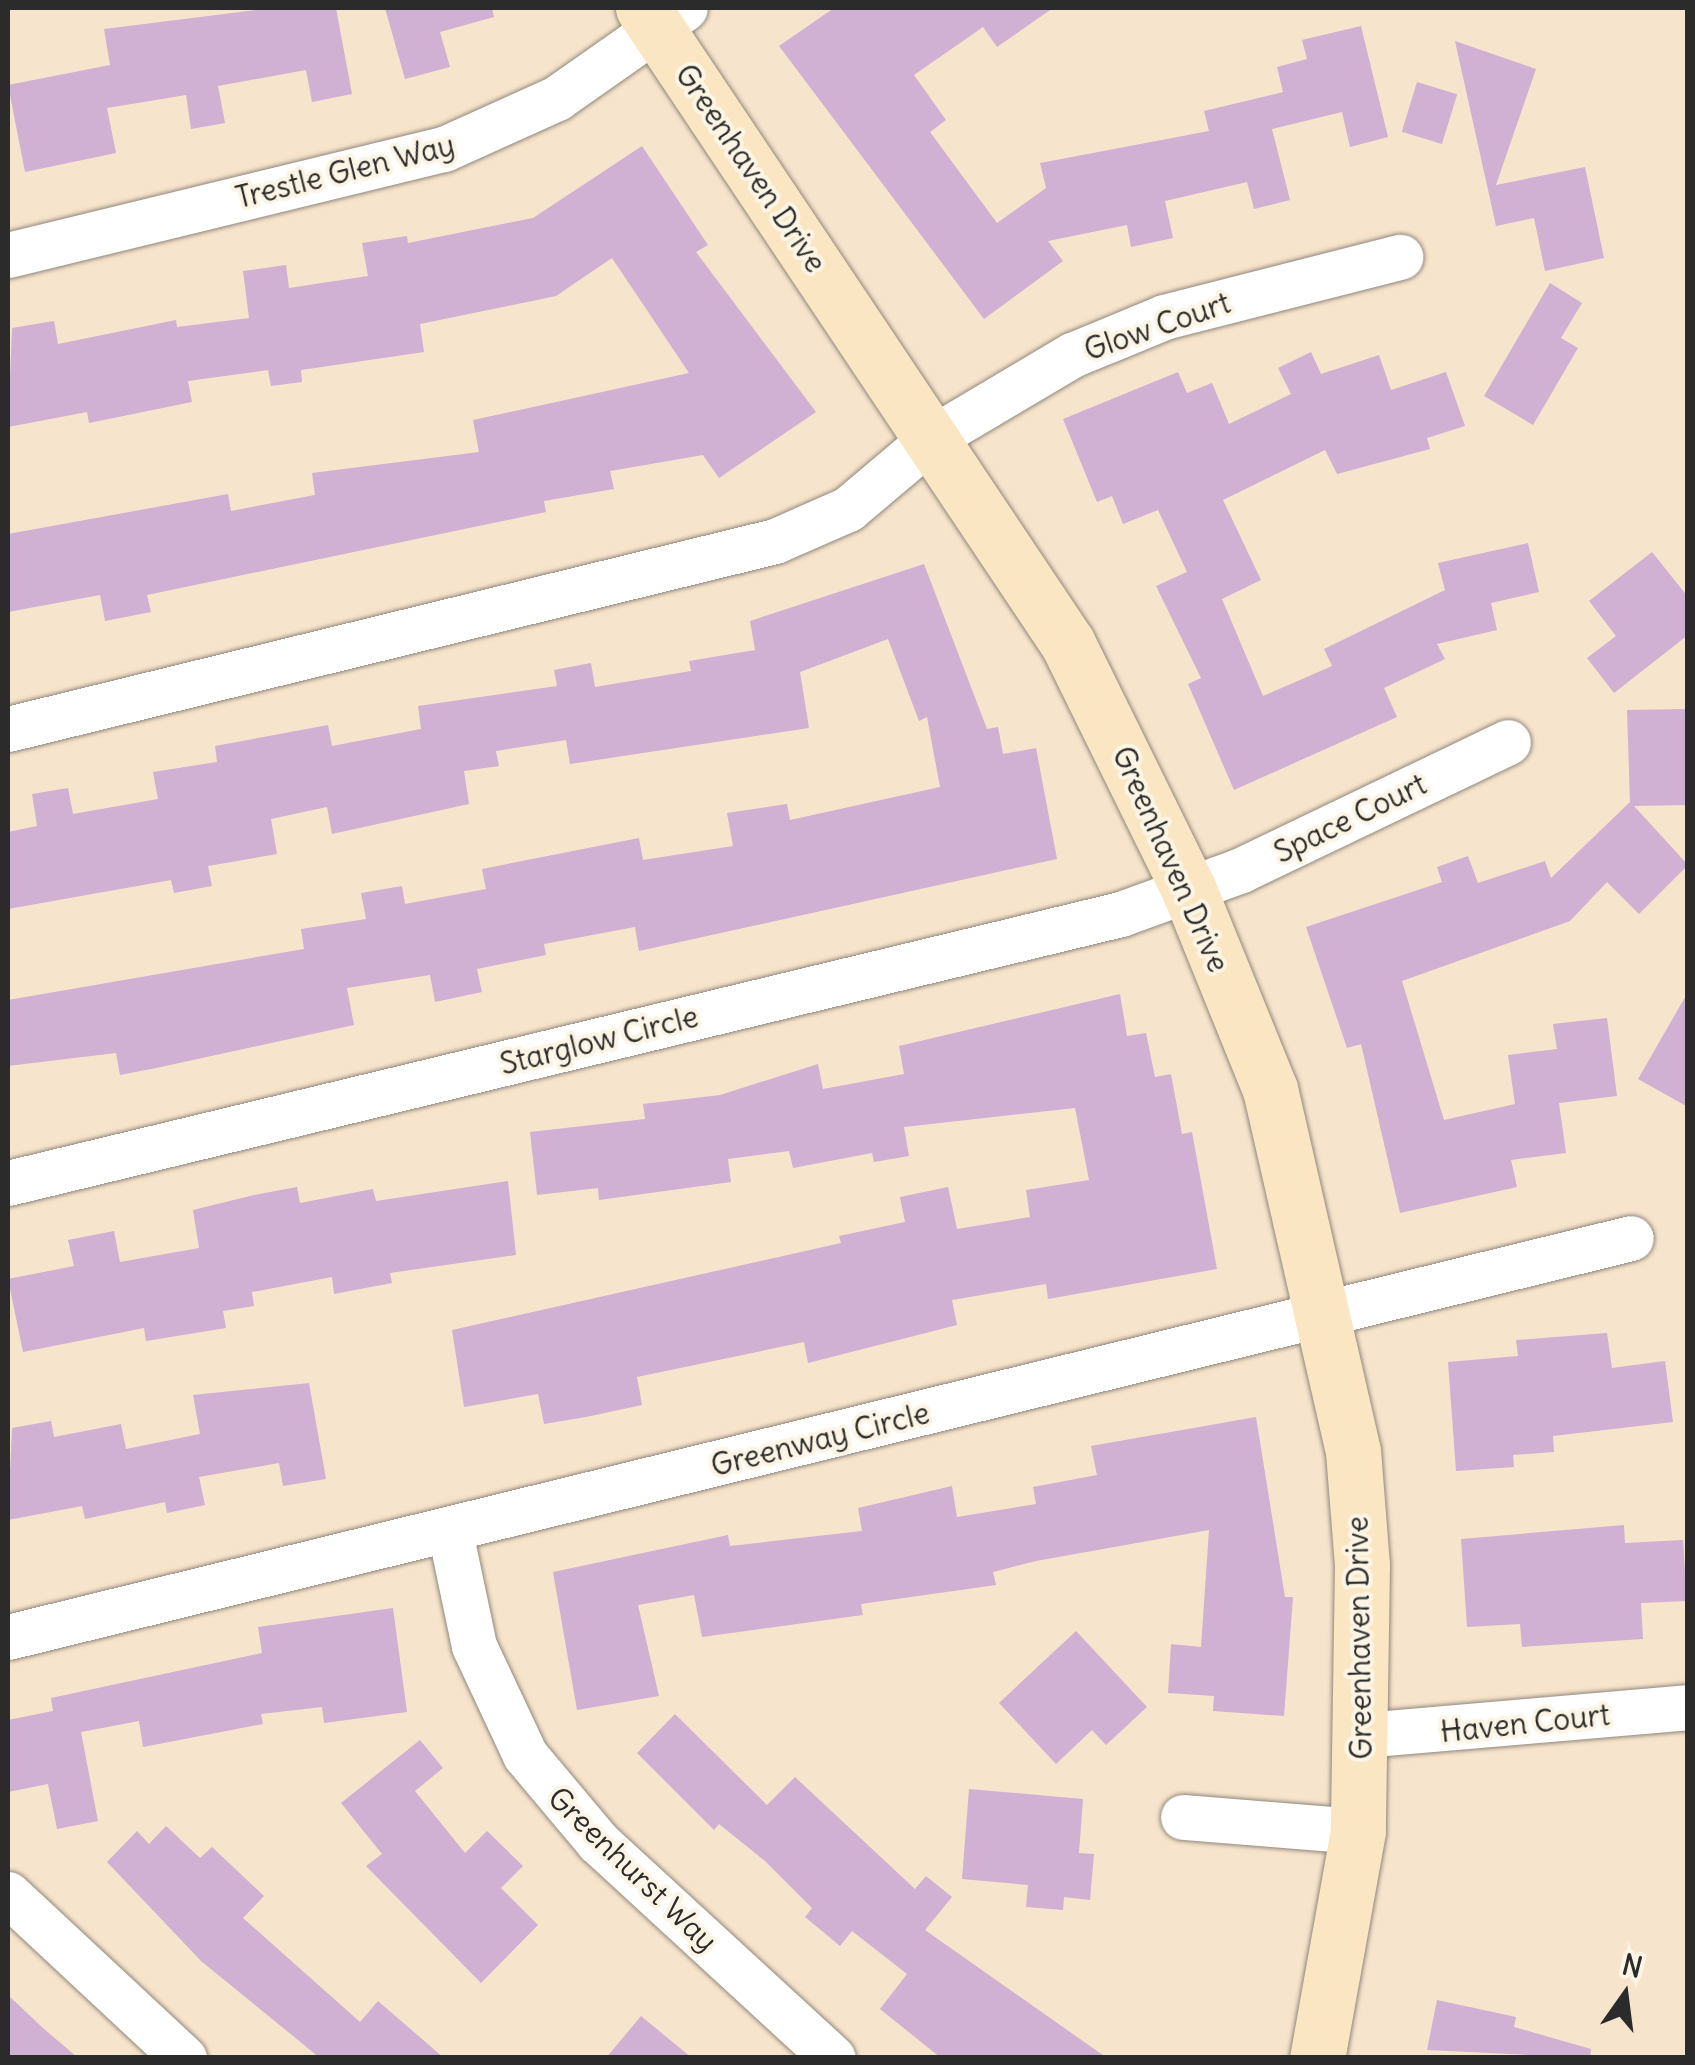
<!DOCTYPE html>
<html>
<head>
<meta charset="utf-8">
<style>
  body { margin:0 }
  #map { position:relative; width:1695px; height:2065px; overflow:hidden; background:#f7e4cc; font-family:Delius,sans-serif }
  div>[style] { position:absolute }
  [style*='--x'] { left:calc(var(--x)*1px); top:calc(var(--y)*1px); width:calc(var(--w)*1px); rotate:calc(var(--a)*1deg) }
  .building>* { inset:0; background:#d0b0d3; transform-origin:0 0 }
  .roads { filter:drop-shadow(0 0 2px #91887c) drop-shadow(0 0 2px #91887c) }
  .street>* { height:45px; margin:-22.5px; padding:0 22.5px; transform-origin:22.5px; border-radius:22.5px; background:#fff }
  .secondary>* { height:55px; margin:-27.5px; padding:0 27.5px; transform-origin:27.5px; border-radius:27.5px; background:#fbe6c4 }
  span { translate:-50% -50%; white-space:nowrap; text-align:center; line-height:1.15; -webkit-text-stroke:8px #fcf5e5; paint-order:stroke }
  .street-label { font-size:30px; color:#2b2b2b }
  .frame { position:absolute; inset:0; border:10px solid #2b2b2b; pointer-events:none }
  .north { position:absolute; left:1575px; top:1945px; width:100px; height:100px; -webkit-text-stroke:8px #fcf5e5; paint-order:stroke; rotate:14deg; font-size:28px; font-weight:700; line-height:40px; text-align:center; color:#2b2b2b }
  .north::after { content:''; display:block; margin:auto; width:35px; height:45px; background:#2b2b2b; clip-path:polygon(50% 0,100% 100%,50% 72%,0 100%) }
</style>
</head>
<body>
<div id="map">
  <div class="building">
    <div style="clip-path:polygon(272px 8px,336px 8px,352px 94px,312px 102px,306px 70px,218px 86px,225px 123px,191px 129px,186px 95px,107px 108px,116px 153px,25px 172px,8px 85px,110px 65px,104px 29px)"></div>
    <div style="clip-path:polygon(385px 8px,492px 8px,494px 17px,440px 32px,450px 67px,405px 79px)"></div>
    <div style="clip-path:polygon(834px 8px,1053px 8px,997px 47px,983px 27px,914px 75px,946px 120px,930px 132px,997px 223px,1046px 188px,1040px 163px,1209px 131px,1204px 111px,1283px 92px,1277px 67px,1307px 59px,1302px 40px,1361px 26px,1388px 137px,1350px 147px,1342px 112px,1272px 129px,1290px 200px,1254px 209px,1247px 182px,1165px 201px,1173px 238px,1131px 247px,1127px 225px,1048px 241px,1063px 261px,984px 319px,779px 46px)"></div>
    <div style="clip-path:polygon(1455px 41px,1536px 69px,1496px 185px,1585px 167px,1604px 258px,1545px 271px,1534px 218px,1496px 226px)"></div>
    <div style="left:1417px;top:82px;width:42px;height:52px;rotate:17deg"></div>
    <div style="clip-path:polygon(642px 146px,708px 245px,696px 252px,816px 412px,719px 478px,703px 455px,610px 471px,614px 489px,544px 501px,546px 512px,147px 595px,151px 612px,105px 621px,100px 595px,8px 612px,8px 534px,228px 494px,231px 511px,315px 495px,312px 473px,479px 452px,473px 420px,689px 373px,612px 258px,556px 296px,420px 324px,424px 352px,301px 370px,302px 382px,271px 386px,268px 370px,188px 381px,192px 402px,89px 423px,87px 412px,8px 427px,12px 328px,54px 321px,58px 344px,176px 320px,177px 327px,249px 318px,243px 271px,286px 265px,289px 288px,368px 276px,362px 243px,407px 236px,408px 243px,533px 218px)"></div>
    <div style="clip-path:polygon(1550px 283px,1582px 303px,1561px 338px,1578px 348px,1533px 425px,1484px 396px)"></div>
    <div style="clip-path:polygon(1311px 352px,1321px 374px,1379px 355px,1391px 390px,1446px 372px,1465px 426px,1427px 438px,1430px 449px,1337px 474px,1325px 450px,1223px 500px,1261px 580px,1222px 599px,1263px 696px,1332px 666px,1324px 649px,1445px 590px,1438px 563px,1528px 543px,1539px 592px,1491px 603px,1497px 630px,1437px 644px,1445px 659px,1384px 688px,1397px 717px,1234px 790px,1188px 684px,1201px 678px,1156px 586px,1187px 572px,1158px 510px,1123px 524px,1112px 496px,1097px 502px,1063px 419px,1178px 372px,1187px 393px,1212px 383px,1229px 424px,1291px 394px,1278px 368px)"></div>
    <div style="clip-path:polygon(1652px 552px,1688px 597px,1688px 635px,1614px 693px,1587px 658px,1616px 636px,1589px 601px)"></div>
    <div style="clip-path:polygon(924px 564px,987px 729px,998px 727px,1003px 754px,1036px 748px,1057px 859px,639px 951px,635px 927px,544px 944px,546px 955px,477px 969px,482px 992px,435px 1002px,430px 975px,347px 988px,354px 1025px,161px 1067px,120px 1075px,116px 1053px,8px 1066px,8px 1000px,304px 949px,301px 929px,366px 919px,361px 893px,402px 886px,405px 904px,486px 889px,482px 869px,639px 838px,643px 860px,733px 846px,727px 813px,787px 804px,790px 820px,940px 787px,927px 717px,919px 721px,888px 639px,800px 672px,809px 728px,570px 764px,566px 740px,496px 751px,499px 766px,464px 771px,469px 804px,332px 834px,327px 807px,271px 819px,277px 854px,208px 866px,212px 886px,174px 893px,171px 880px,8px 909px,8px 832px,37px 826px,32px 794px,68px 788px,73px 814px,158px 799px,153px 772px,217px 762px,215px 746px,328px 725px,332px 746px,421px 729px,418px 706px,557px 686px,554px 670px,591px 663px,595px 687px,691px 671px,689px 661px,755px 650px,750px 621px)"></div>
    <div style="clip-path:polygon(1688px 709px,1688px 805px,1634px 806px,1688px 865px,1639px 914px,1607px 882px,1570px 921px,1402px 981px,1444px 1120px,1515px 1104px,1508px 1055px,1557px 1049px,1553px 1024px,1607px 1018px,1617px 1096px,1559px 1103px,1566px 1153px,1511px 1160px,1517px 1187px,1400px 1213px,1361px 1044px,1347px 1048px,1306px 927px,1442px 882px,1437px 867px,1468px 856px,1478px 883px,1545px 861px,1551px 878px,1630px 802px,1627px 710px)"></div>
    <div style="clip-path:polygon(1688px 992px,1688px 1107px,1638px 1079px)"></div>
    <div style="clip-path:polygon(1120px 994px,1127px 1036px,1146px 1033px,1155px 1077px,1171px 1074px,1182px 1134px,1192px 1132px,1217px 1269px,1048px 1299px,1046px 1284px,952px 1300px,957px 1325px,808px 1363px,804px 1342px,637px 1377px,642px 1405px,586px 1417px,544px 1424px,538px 1394px,464px 1407px,452px 1330px,841px 1243px,839px 1236px,905px 1222px,900px 1197px,948px 1187px,957px 1229px,1030px 1217px,1026px 1190px,1089px 1180px,1075px 1108px,904px 1127px,909px 1156px,874px 1162px,872px 1153px,793px 1168px,789px 1151px,728px 1159px,731px 1182px,599px 1200px,598px 1188px,537px 1195px,530px 1132px,645px 1119px,643px 1104px,720px 1095px,818px 1064px,823px 1089px,904px 1074px,899px 1046px)"></div>
    <div style="clip-path:polygon(508px 1181px,516px 1255px,390px 1273px,392px 1283px,334px 1294px,332px 1277px,252px 1292px,254px 1306px,223px 1311px,226px 1328px,146px 1341px,144px 1328px,23px 1352px,8px 1279px,74px 1266px,68px 1240px,114px 1231px,120px 1262px,199px 1248px,193px 1210px,254px 1195px,297px 1187px,300px 1203px,373px 1189px,376px 1201px)"></div>
    <div style="clip-path:polygon(1607px 1333px,1612px 1368px,1665px 1361px,1673px 1422px,1553px 1436px,1554px 1452px,1513px 1455px,1514px 1467px,1456px 1471px,1448px 1362px,1518px 1356px,1516px 1340px)"></div>
    <div style="clip-path:polygon(309px 1383px,326px 1479px,283px 1486px,279px 1463px,199px 1477px,205px 1505px,167px 1513px,165px 1502px,85px 1519px,82px 1506px,8px 1520px,12px 1428px,51px 1421px,54px 1437px,121px 1424px,126px 1449px,200px 1434px,193px 1395px)"></div>
    <div style="clip-path:polygon(1256px 1417px,1285px 1597px,1293px 1597px,1284px 1716px,1213px 1711px,1214px 1696px,1168px 1693px,1171px 1644px,1201px 1647px,1209px 1530px,1036px 1561px,993px 1572px,996px 1585px,861px 1604px,863px 1615px,702px 1637px,694px 1595px,638px 1605px,659px 1696px,577px 1710px,553px 1572px,728px 1535px,730px 1546px,862px 1531px,858px 1508px,952px 1486px,957px 1517px,1036px 1504px,1033px 1487px,1097px 1475px,1091px 1446px)"></div>
    <div style="clip-path:polygon(1624px 1525px,1625px 1543px,1683px 1540px,1687px 1601px,1641px 1603px,1643px 1639px,1522px 1647px,1520px 1624px,1467px 1627px,1461px 1539px)"></div>
    <div style="clip-path:polygon(393px 1608px,407px 1712px,324px 1723px,322px 1707px,261px 1714px,263px 1724px,143px 1747px,139px 1721px,81px 1732px,98px 1821px,57px 1829px,48px 1784px,8px 1792px,8px 1720px,53px 1711px,51px 1698px,262px 1653px,258px 1627px)"></div>
    <div style="clip-path:polygon(1076px 1631px,1147px 1707px,1106px 1745px,1092px 1730px,1056px 1764px,999px 1703px)"></div>
    <div style="clip-path:polygon(675px 1714px,767px 1805px,795px 1777px,915px 1889px,926px 1876px,952px 1897px,925px 1930px,1107px 2058px,941px 2058px,880px 2009px,907px 1974px,852px 1931px,840px 1946px,805px 1917px,812px 1908px,765px 1861px,719px 1824px,714px 1830px,637px 1753px)"></div>
    <div style="clip-path:polygon(420px 1740px,443px 1768px,415px 1791px,465px 1853px,487px 1831px,523px 1866px,501px 1888px,538px 1925px,481px 1983px,366px 1866px,382px 1854px,341px 1803px)"></div>
    <div style="clip-path:polygon(969px 1789px,1083px 1799px,1079px 1853px,1094px 1854px,1090px 1900px,1064px 1897px,1063px 1910px,1026px 1907px,1028px 1885px,962px 1879px)"></div>
    <div style="clip-path:polygon(166px 1826px,200px 1858px,212px 1847px,264px 1896px,243px 1918px,360px 2022px,378px 2001px,444px 2058px,320px 2058px,201px 1961px,107px 1862px,137px 1831px,149px 1844px)"></div>
    <div style="clip-path:polygon(8px 1995px,43px 2028px,78px 2058px,8px 2058px)"></div>
    <div style="clip-path:polygon(1437px 2000px,1516px 2017px,1514px 2027px,1591px 2049px,1590px 2058px,1427px 2050px)"></div>
    <div style="clip-path:polygon(641px 2016px,692px 2058px,606px 2058px)"></div>
  </div>
  <div class="roads">
    <div class="street">
      <div style="--x:8;--y:255;--w:449;--a:-13.7"></div>
      <div style="--x:444;--y:149;--w:124;--a:-24.3"></div>
      <div style="--x:557;--y:98;--w:156;--a:-35.1"></div>
      <div style="--x:8;--y:729;--w:790;--a:-13.77"></div>
      <div style="--x:775;--y:541;--w:80;--a:-23.7"></div>
      <div style="--x:848;--y:509;--w:110;--a:-40.2"></div>
      <div style="--x:932;--y:438;--w:163;--a:-30.7"></div>
      <div style="--x:1072;--y:355;--w:100;--a:-22.4"></div>
      <div style="--x:1164;--y:317;--w:244;--a:-14.3"></div>
      <div style="--x:8;--y:1183;--w:1145;--a:-13.59"></div>
      <div style="--x:1121;--y:914;--w:128;--a:-20.1"></div>
      <div style="--x:1241;--y:870;--w:296;--a:-25.6"></div>
      <div style="--x:450;--y:1532;--w:116;--a:78.1"></div>
      <div style="--x:474;--y:1646;--w:120;--a:64.9"></div>
      <div style="--x:525;--y:1755;--w:114;--a:50"></div>
      <div style="--x:598;--y:1842;--w:319;--a:42.6"></div>
      <div style="--x:8;--y:1637;--w:1671;--a:-13.81"></div>
      <div style="--x:1363;--y:1735;--w:326;--a:-4.9"></div>
      <div style="--x:1183;--y:1817;--w:176;--a:4.6"></div>
      <div style="--x:8;--y:1894;--w:241;--a:43"></div>
    </div>
    <div class="secondary">
      <div style="--x:643;--y:8;--w:765;--a:56.25"></div>
      <div style="--x:1068;--y:644;--w:274;--a:63.8"></div>
      <div style="--x:1189;--y:890;--w:215;--a:67.9"></div>
      <div style="--x:1270;--y:1089;--w:371;--a:77.1"></div>
      <div style="--x:1353;--y:1451;--w:114;--a:85.5"></div>
      <div style="--x:1362;--y:1565;--w:266;--a:90.9"></div>
      <div style="--x:1358;--y:1831;--w:231;--a:100.2"></div>
    </div>
  </div>
  <div class="street-label">
    <span style="left:751px;top:168px;rotate:56deg">Greenhaven Drive</span>
    <span style="left:345px;top:171px;rotate:-14deg">Trestle Glen Way</span>
    <span style="left:1157px;top:326px;rotate:-19deg">Glow Court</span>
    <span style="left:1350px;top:818px;rotate:-26deg">Space Court</span>
    <span style="left:1171px;top:859px;rotate:66deg">Greenhaven Drive</span>
    <span style="left:599px;top:1040px;rotate:-14deg">Starglow Circle</span>
    <span style="left:820px;top:1439px;rotate:-14deg">Greenway Circle</span>
    <span style="left:1359px;top:1638px;rotate:-91deg">Greenhaven Drive</span>
    <span style="left:1525px;top:1723px;rotate:-6deg">Haven Court</span>
    <span style="left:633px;top:1869px;rotate:44deg">Greenhurst Way</span>
  </div>
  <div class="frame"></div>
  <div class="north">N</div>
</div>
</body>
</html>
